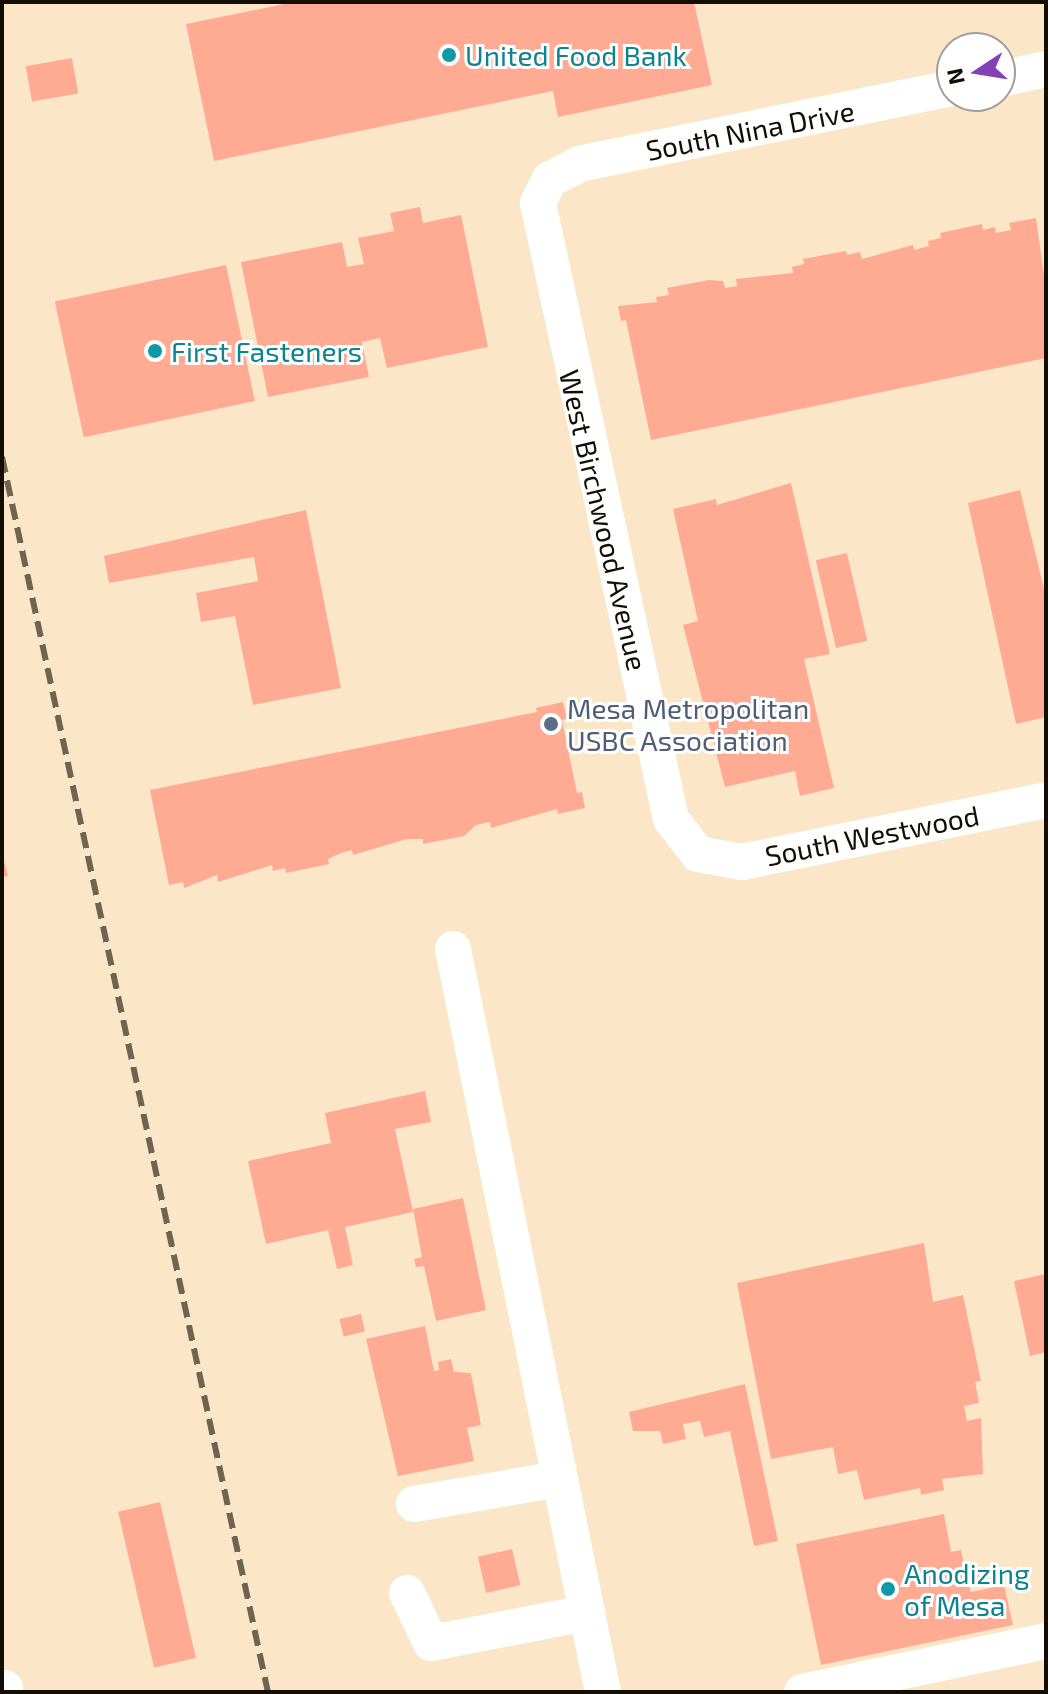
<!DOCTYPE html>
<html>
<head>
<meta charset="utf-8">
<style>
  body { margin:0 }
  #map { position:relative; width:1048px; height:1694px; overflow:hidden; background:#fbe7c8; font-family:"Exo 2",sans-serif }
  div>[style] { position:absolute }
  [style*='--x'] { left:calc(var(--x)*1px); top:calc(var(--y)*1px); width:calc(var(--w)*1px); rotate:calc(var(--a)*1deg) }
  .building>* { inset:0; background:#ffaa93; transform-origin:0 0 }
  .minor>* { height:36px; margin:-18px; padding:0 18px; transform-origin:18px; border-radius:18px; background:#fff }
  .rail>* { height:6px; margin-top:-3px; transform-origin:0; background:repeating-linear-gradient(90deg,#6f6351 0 16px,transparent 0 24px) }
  .dots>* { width:22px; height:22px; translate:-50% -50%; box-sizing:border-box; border:4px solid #fff; border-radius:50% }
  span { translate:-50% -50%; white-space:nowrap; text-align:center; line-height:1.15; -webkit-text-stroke:6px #fff; paint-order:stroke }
  .culture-label { font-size:28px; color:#0d838f }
  .left { translate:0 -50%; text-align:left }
  .street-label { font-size:28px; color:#130d03 }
  .service-label { font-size:28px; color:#4e5e75 }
  .frame { position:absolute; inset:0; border:4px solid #130d03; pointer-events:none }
  .north { position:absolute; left:936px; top:32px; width:80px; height:80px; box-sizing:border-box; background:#fff; border:2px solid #a19e9a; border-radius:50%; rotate:258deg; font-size:22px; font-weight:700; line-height:32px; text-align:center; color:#130d03 }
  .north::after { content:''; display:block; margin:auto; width:28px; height:36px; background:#8341b6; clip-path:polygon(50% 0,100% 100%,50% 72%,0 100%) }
</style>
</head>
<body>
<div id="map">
  <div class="building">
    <div style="clip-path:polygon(294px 2px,694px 2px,712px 85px,558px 117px,553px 91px,214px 161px,186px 24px)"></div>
    <div style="left:72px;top:58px;width:36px;height:47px;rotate:80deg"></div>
    <div style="clip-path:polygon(420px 207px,423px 223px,461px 215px,488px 347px,387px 368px,380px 338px,362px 342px,369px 377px,268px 397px,241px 262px,342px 242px,347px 267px,364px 264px,358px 238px,394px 231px,390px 213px)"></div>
    <div style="clip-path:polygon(1036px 218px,1046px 290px,1046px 358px,651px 440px,626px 320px,621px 321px,618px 306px,657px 302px,656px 297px,669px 295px,667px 288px,709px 280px,723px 281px,725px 288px,737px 286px,736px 279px,793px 273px,792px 267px,804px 264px,803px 259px,846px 251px,847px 255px,860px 252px,862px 259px,913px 245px,914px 250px,929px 246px,928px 241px,941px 238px,940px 233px,982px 224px,983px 230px,995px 227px,996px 233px,1011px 230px,1009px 223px)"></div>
    <div style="left:226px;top:265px;width:139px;height:175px;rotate:78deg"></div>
    <div style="clip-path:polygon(791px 483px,830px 654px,804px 659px,834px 788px,800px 796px,795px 771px,725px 787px,683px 625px,698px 621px,673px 509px,716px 499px,717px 505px)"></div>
    <div style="clip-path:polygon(1020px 490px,1046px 597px,1046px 717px,1016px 724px,968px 503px)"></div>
    <div style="clip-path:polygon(306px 510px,341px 688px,253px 705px,235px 616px,201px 622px,196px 593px,258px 581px,254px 557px,109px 583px,104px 556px)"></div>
    <div style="left:847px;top:553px;width:90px;height:32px;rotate:77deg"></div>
    <div style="clip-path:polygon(563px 702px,567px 719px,562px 720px,577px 793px,582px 792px,585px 808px,558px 814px,557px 809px,491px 828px,490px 822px,476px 825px,464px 836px,423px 844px,423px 839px,407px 839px,353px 855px,352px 850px,341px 853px,328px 859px,329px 864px,286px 873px,285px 868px,273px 871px,272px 865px,218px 882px,217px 875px,184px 888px,183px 882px,169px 885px,150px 790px,537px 712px,536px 708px)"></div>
    <div style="clip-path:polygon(2px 854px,8px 876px,2px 877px)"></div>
    <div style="clip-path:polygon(425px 1091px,431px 1122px,395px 1129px,413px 1212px,345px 1227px,353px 1265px,337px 1269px,328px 1230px,266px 1244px,248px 1161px,331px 1143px,325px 1113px)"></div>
    <div style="clip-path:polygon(463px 1198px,486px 1310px,436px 1321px,424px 1266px,416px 1267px,414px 1259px,422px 1257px,413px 1209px)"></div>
    <div style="clip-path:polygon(924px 1243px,933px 1302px,963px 1295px,981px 1381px,975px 1382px,979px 1403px,964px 1406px,967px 1421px,981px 1418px,983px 1474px,942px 1479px,944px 1490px,921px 1495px,920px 1488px,864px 1500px,857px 1470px,838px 1474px,833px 1447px,771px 1459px,737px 1283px)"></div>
    <div style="clip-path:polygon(1046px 1274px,1046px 1352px,1030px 1356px,1014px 1281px)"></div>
    <div style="left:361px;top:1314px;width:18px;height:22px;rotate:77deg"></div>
    <div style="clip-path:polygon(425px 1326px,434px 1371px,439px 1370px,438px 1362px,451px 1359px,454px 1372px,471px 1373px,481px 1425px,467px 1428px,474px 1461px,398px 1476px,366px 1339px)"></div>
    <div style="clip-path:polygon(745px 1384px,778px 1541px,754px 1546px,730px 1431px,704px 1437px,700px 1421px,683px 1424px,686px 1439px,663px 1444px,660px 1431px,633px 1431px,629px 1412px)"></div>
    <div style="left:160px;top:1502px;width:160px;height:43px;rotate:77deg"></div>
    <div style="clip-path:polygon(944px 1514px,951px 1552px,961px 1550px,965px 1569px,977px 1566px,981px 1582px,969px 1585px,971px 1592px,1004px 1585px,1013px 1625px,821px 1665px,796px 1544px)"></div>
    <div style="left:512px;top:1549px;width:37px;height:35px;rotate:77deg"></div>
  </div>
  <div class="minor">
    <div style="--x:1000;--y:79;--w:47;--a:-12.3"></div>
    <div style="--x:952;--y:88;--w:380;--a:168.5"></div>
    <div style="--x:580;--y:164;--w:34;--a:153"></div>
    <div style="--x:550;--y:179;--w:27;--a:117"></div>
    <div style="--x:538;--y:203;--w:630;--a:77.82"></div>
    <div style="--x:671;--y:819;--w:44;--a:52.4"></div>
    <div style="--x:698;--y:854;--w:45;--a:10.3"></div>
    <div style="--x:742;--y:862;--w:310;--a:-11.5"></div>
    <div style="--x:453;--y:949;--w:758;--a:78.59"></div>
    <div style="--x:414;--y:1504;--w:147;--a:-9.8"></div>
    <div style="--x:407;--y:1593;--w:55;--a:64.4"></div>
    <div style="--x:431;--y:1643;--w:159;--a:-10.9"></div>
    <div style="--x:2;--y:1688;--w:3;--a:0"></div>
    <div style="--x:802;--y:1692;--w:249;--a:-11.8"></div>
  </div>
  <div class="rail">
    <div style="--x:2;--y:457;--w:1263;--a:77.85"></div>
  </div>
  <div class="dots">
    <div style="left:449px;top:55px;background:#0f9aa8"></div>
    <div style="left:155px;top:351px;background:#0f9aa8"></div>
    <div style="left:551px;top:724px;background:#5c6f8a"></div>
    <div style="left:888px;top:1589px;background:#0f9aa8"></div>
  </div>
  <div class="culture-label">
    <span class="left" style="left:465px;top:55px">United Food Bank</span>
    <span class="left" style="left:171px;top:351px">First Fasteners</span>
    <span class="left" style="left:904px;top:1589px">Anodizing<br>of Mesa</span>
  </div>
  <div class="street-label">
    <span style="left:750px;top:130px;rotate:-11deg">South Nina Drive</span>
    <span style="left:604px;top:520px;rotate:77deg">West Birchwood Avenue</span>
    <span style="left:872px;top:835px;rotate:-11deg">South Westwood</span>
  </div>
  <div class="service-label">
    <span class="left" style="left:567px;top:724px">Mesa Metropolitan<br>USBC Association</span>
  </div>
  <div class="frame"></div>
  <div class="north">N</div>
</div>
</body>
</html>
